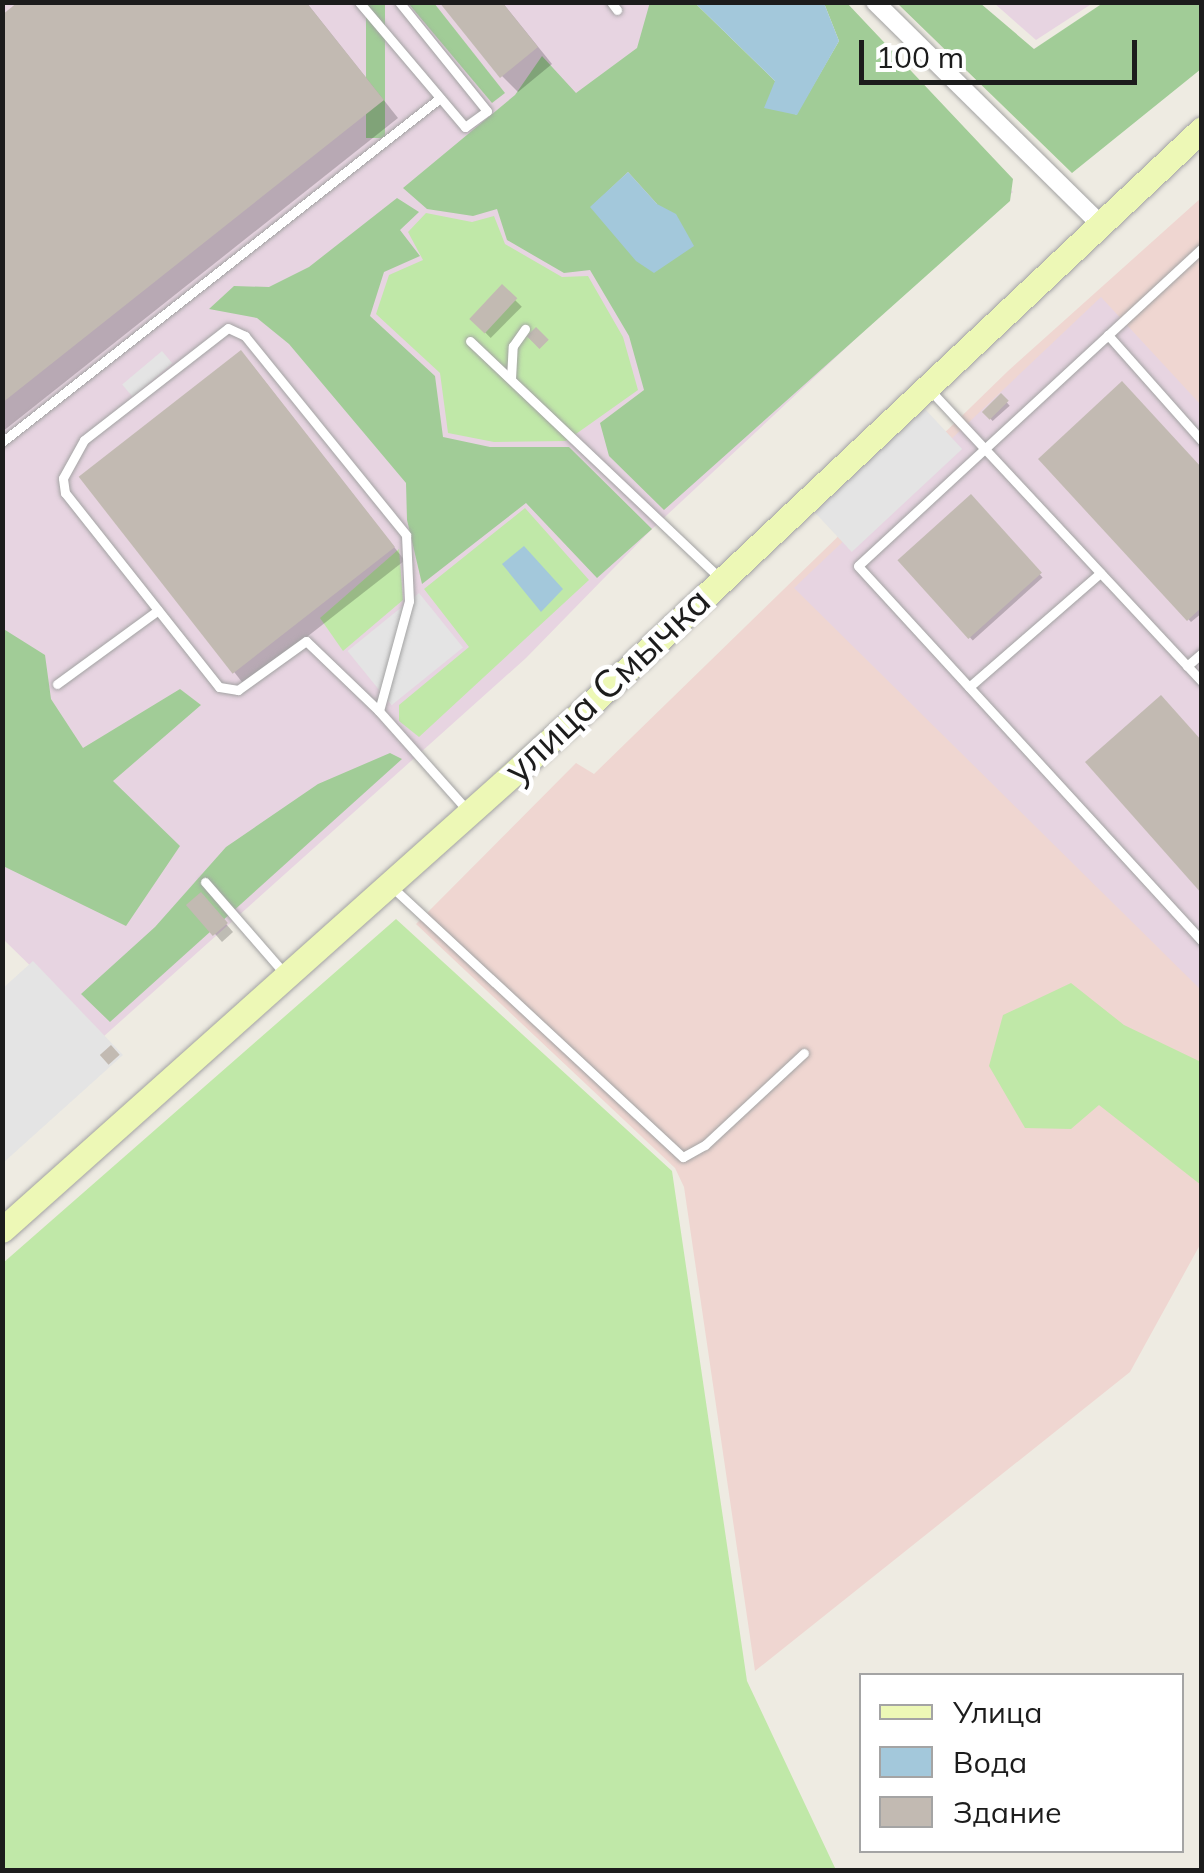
<!DOCTYPE html>
<html>
<head>
<meta charset="utf-8">
<style>
  body { margin:0 }
  #map { position:relative; width:1204px; height:1873px; overflow:hidden; background:#eeebe2; font-family:Mulish,sans-serif }
  div>[style] { position:absolute }
  [style*='--x'] { left:calc(var(--x)*1px); top:calc(var(--y)*1px); width:calc(var(--w)*1px); rotate:calc(var(--a)*1deg) }
  .commercial>* { inset:0; background:#efd6d1 }
  .industrial>* { inset:0; background:#e7d4e1 }
  .grass>* { inset:0; background:#c0e8a8 }
  .forest>* { inset:0; background:#a1cc97; transform-origin:0 0 }
  .parking>* { inset:0; background:#e4e4e4; transform-origin:0 0 }
  .water>* { inset:0; background:#a3c8db }
  .shadow>* { inset:0; background:#0003; transform-origin:0 0 }
  .building>* { inset:0; background:#c2bab2; transform-origin:0 0 }
  .roads { filter:drop-shadow(0 0 2px #a3a3a3) drop-shadow(0 0 2px #a3a3a3) }
  .lane>* { height:9px; margin:-4.5px; padding:0 4.5px; transform-origin:4.5px; border-radius:4.5px; background:#fff }
  .street>* { height:18px; margin:-9px; padding:0 9px; transform-origin:9px; border-radius:9px; background:#fff }
  .secondary>* { height:25px; margin:-12.5px; padding:0 12.5px; transform-origin:12.5px; border-radius:12.5px; background:#edf8b6 }
  span { translate:-50% -50%; white-space:nowrap; text-align:center; line-height:1.15; -webkit-text-stroke:9px #fff; paint-order:stroke }
  .street-label { font-size:38px; color:#1c1c1c }
  .frame { position:absolute; inset:0; border:5px solid #1c1c1c; pointer-events:none }
  .legend { position:absolute; left:859px; top:1673px; width:325px; height:180px; box-sizing:border-box; background:#fff; border:2px solid #a4a4a4; margin:0; padding:12px 18px; list-style:none; font-size:30px; color:#1c1c1c }
  .legend li { display:flex; align-items:center; gap:20px; height:50px }
  .legend b { width:50px; border:2px solid #a4a4a4 }
  .scale { position:absolute; left:859px; top:40px; width:278px; height:45px; box-sizing:border-box; border:5px solid #1c1c1c; border-top:0; padding-left:12px; font-size:30px; line-height:35px; white-space:nowrap; color:#1c1c1c; -webkit-text-stroke:8px #fff; paint-order:stroke }
</style>
</head>
<body>
<div id="map">
  <div class="commercial">
    <div style="clip-path:polygon(1201px 198px,1201px 1243px,1130px 1372px,755px 1671px,684px 1187px,675px 1168px,416px 924px,576px 763px,594px 774px,1008px 371px)"></div>
  </div>
  <div class="industrial">
    <div style="clip-path:polygon(2px 3px,657px 3px,748px 108px,808px 122px,882px 57px,1013px 192px,652px 529px,526px 658px,103px 1037px,3px 939px)"></div>
    <div style="clip-path:polygon(994px 3px,1093px 3px,1036px 40px)"></div>
    <div style="clip-path:polygon(1101px 297px,1201px 405px,1201px 990px,794px 588px)"></div>
  </div>
  <div class="grass">
    <div style="clip-path:polygon(426px 213px,472px 222px,494px 216px,505px 244px,562px 277px,588px 276px,623px 337px,638px 390px,566px 441px,494px 442px,448px 433px,440px 373px,376px 314px,389px 275px,423px 260px,408px 232px)"></div>
    <div style="clip-path:polygon(525px 508px,589px 580px,419px 737px,399px 721px,399px 705px,469px 647px,424px 589px)"></div>
    <div style="clip-path:polygon(399px 549px,403px 600px,343px 651px,320px 618px)"></div>
    <div style="clip-path:polygon(396px 919px,672px 1171px,747px 1681px,836px 1870px,3px 1870px,3px 1263px)"></div>
    <div style="clip-path:polygon(1071px 983px,1124px 1025px,1201px 1062px,1201px 1185px,1099px 1105px,1071px 1129px,1025px 1128px,989px 1066px,1003px 1015px)"></div>
  </div>
  <div class="forest">
    <div style="clip-path:polygon(evenodd,650px 2px,695px 3px,775px 81px,796px 115px,839px 41px,824px 3px,847px 3px,1013px 179px,1010px 201px,664px 510px,609px 456px,600px 423px,644px 390px,629px 336px,590px 270px,564px 273px,507px 240px,497px 209px,473px 216px,427px 209px,403px 188px,515px 95px,542px 56px,576px 93px,637px 48px,650px 2px,628px 172px,657px 204px,591px 207px,628px 172px)"></div>
    <div style="left:366px;top:3px;width:19px;height:135px"></div>
    <div style="clip-path:polygon(408px 3px,434px 3px,505px 93px,492px 103px)"></div>
    <div style="clip-path:polygon(897px 3px,980px 3px,1034px 49px,1103px 3px,1201px 3px,1201px 69px,1072px 173px)"></div>
    <div style="clip-path:polygon(397px 198px,419px 212px,400px 230px,420px 256px,384px 272px,370px 316px,435px 376px,443px 437px,490px 447px,569px 447px,652px 529px,597px 578px,526px 503px,422px 584px,407px 520px,406px 483px,289px 344px,257px 318px,209px 309px,234px 286px,269px 287px,309px 267px)"></div>
    <div style="clip-path:polygon(2px 628px,45px 655px,51px 699px,83px 748px,180px 689px,201px 705px,113px 781px,180px 846px,126px 926px,3px 866px)"></div>
    <div style="clip-path:polygon(390px 753px,402px 759px,110px 1022px,81px 994px,155px 927px,226px 847px,318px 784px)"></div>
  </div>
  <div class="parking">
    <div style="left:162px;top:351px;width:16px;height:52px;rotate:50deg"></div>
    <div style="left:924px;top:408px;width:56px;height:151px;rotate:47deg"></div>
    <div style="left:419px;top:593px;width:70px;height:92px;rotate:51deg"></div>
    <div style="clip-path:polygon(33px 961px,123px 1055px,3px 1163px,2px 989px)"></div>
  </div>
  <div class="water">
    <div style="clip-path:polygon(695px 3px,824px 3px,839px 41px,797px 115px,764px 108px,775px 81px)"></div>
    <div style="clip-path:polygon(628px 172px,657px 204px,676px 214px,694px 246px,654px 273px,636px 261px,590px 207px)"></div>
    <div style="clip-path:polygon(524px 546px,563px 589px,541px 612px,502px 564px)"></div>
  </div>
  <div class="shadow">
    <div style="clip-path:polygon(306px 2px,398px 118px,2px 432px,2px 18px)"></div>
    <div style="clip-path:polygon(502px 2px,552px 64px,518px 92px,502px 76px)"></div>
    <div style="left:502px;top:287px;width:28px;height:44px;rotate:45deg"></div>
    <div style="left:252px;top:365px;width:248px;height:203px;rotate:52deg"></div>
    <div style="left:1001px;top:396px;width:13px;height:23px;rotate:48deg"></div>
    <div style="clip-path:polygon(1041px 459px,1202px 471px,1202px 613px,1191px 622px)"></div>
    <div style="left:971px;top:498px;width:107px;height:94px;rotate:48deg"></div>
    <div style="clip-path:polygon(208px 903px,233px 932px,222px 942px,190px 905px)"></div>
  </div>
  <div class="building">
    <div style="clip-path:polygon(18px 2px,306px 2px,384px 100px,2px 403px,2px 15px)"></div>
    <div style="clip-path:polygon(439px 2px,502px 2px,538px 47px,500px 78px)"></div>
    <div style="left:502px;top:284px;width:21px;height:48px;rotate:43deg"></div>
    <div style="left:536px;top:327px;width:18px;height:13px;rotate:45deg"></div>
    <div style="left:241px;top:350px;width:250px;height:206px;rotate:52deg"></div>
    <div style="clip-path:polygon(1122px 381px,1202px 468px,1202px 607px,1187px 621px,1038px 459px)"></div>
    <div style="left:1001px;top:393px;width:11px;height:27px;rotate:45deg"></div>
    <div style="left:971px;top:494px;width:106px;height:99px;rotate:48deg"></div>
    <div style="clip-path:polygon(1161px 695px,1202px 741px,1202px 894px,1085px 762px)"></div>
    <div style="left:201px;top:892px;width:41px;height:20px;rotate:49deg"></div>
    <div style="left:111px;top:1045px;width:13px;height:15px;rotate:48deg"></div>
  </div>
  <div class="roads">
    <div class="lane">
      <div style="--x:359;--y:2;--w:164;--a:49.7"></div>
      <div style="--x:465;--y:127;--w:27;--a:-36"></div>
      <div style="--x:487;--y:111;--w:140;--a:-128.9"></div>
      <div style="--x:611;--y:2;--w:10;--a:53"></div>
      <div style="--x:1108;--y:335;--w:128;--a:-42.8"></div>
      <div style="--x:470;--y:341;--w:344;--a:43.5"></div>
      <div style="--x:511;--y:379;--w:33;--a:-87"></div>
      <div style="--x:513;--y:346;--w:21;--a:-55"></div>
      <div style="--x:929;--y:389;--w:400;--a:47"></div>
      <div style="--x:1202;--y:441;--w:142;--a:-131.6"></div>
      <div style="--x:1108;--y:335;--w:340;--a:137.3"></div>
      <div style="--x:858;--y:566;--w:509;--a:47.47"></div>
      <div style="--x:2;--y:442;--w:557;--a:-38.15"></div>
      <div style="--x:1187;--y:666;--w:20;--a:-41"></div>
      <div style="--x:57;--y:684;--w:125;--a:-36.2"></div>
      <div style="--x:969;--y:687;--w:174;--a:-41"></div>
      <div style="--x:379;--y:711;--w:101;--a:-136.2"></div>
      <div style="--x:306;--y:641;--w:84;--a:144.2"></div>
      <div style="--x:238;--y:690;--w:19;--a:-171"></div>
      <div style="--x:219;--y:687;--w:248;--a:-128.4"></div>
      <div style="--x:65;--y:493;--w:15;--a:-98"></div>
      <div style="--x:63;--y:478;--w:43;--a:-61.1"></div>
      <div style="--x:84;--y:440;--w:182;--a:-37.9"></div>
      <div style="--x:228;--y:328;--w:19;--a:25"></div>
      <div style="--x:245;--y:336;--w:256;--a:51"></div>
      <div style="--x:406;--y:535;--w:66;--a:87.4"></div>
      <div style="--x:409;--y:601;--w:114;--a:105.3"></div>
      <div style="--x:379;--y:711;--w:134;--a:48.3"></div>
      <div style="--x:205;--y:882;--w:122;--a:49"></div>
      <div style="--x:392;--y:887;--w:397;--a:42.9"></div>
      <div style="--x:683;--y:1157;--w:25;--a:-29"></div>
      <div style="--x:705;--y:1145;--w:135;--a:-42.9"></div>
    </div>
    <div class="street">
      <div style="--x:875;--y:2;--w:315;--a:44.6"></div>
    </div>
    <div class="secondary">
      <div style="--x:2;--y:1230;--w:776;--a:-41.76"></div>
      <div style="--x:581;--y:713;--w:852;--a:-43.24"></div>
    </div>
  </div>
  <div class="street-label">
    <span style="left:607px;top:685px;rotate:-43deg">улица Смычка</span>
  </div>
  <div class="frame"></div>
  <ul class="legend">
  <li><b style="height:12px;background:#edf8b6"></b>Улица</li>
  <li><b style="height:28px;background:#a3c8db"></b>Вода</li>
  <li><b style="height:28px;background:#c2bab2"></b>Здание</li>
  </ul>
  <div class="scale">100 m</div>
</div>
</body>
</html>
